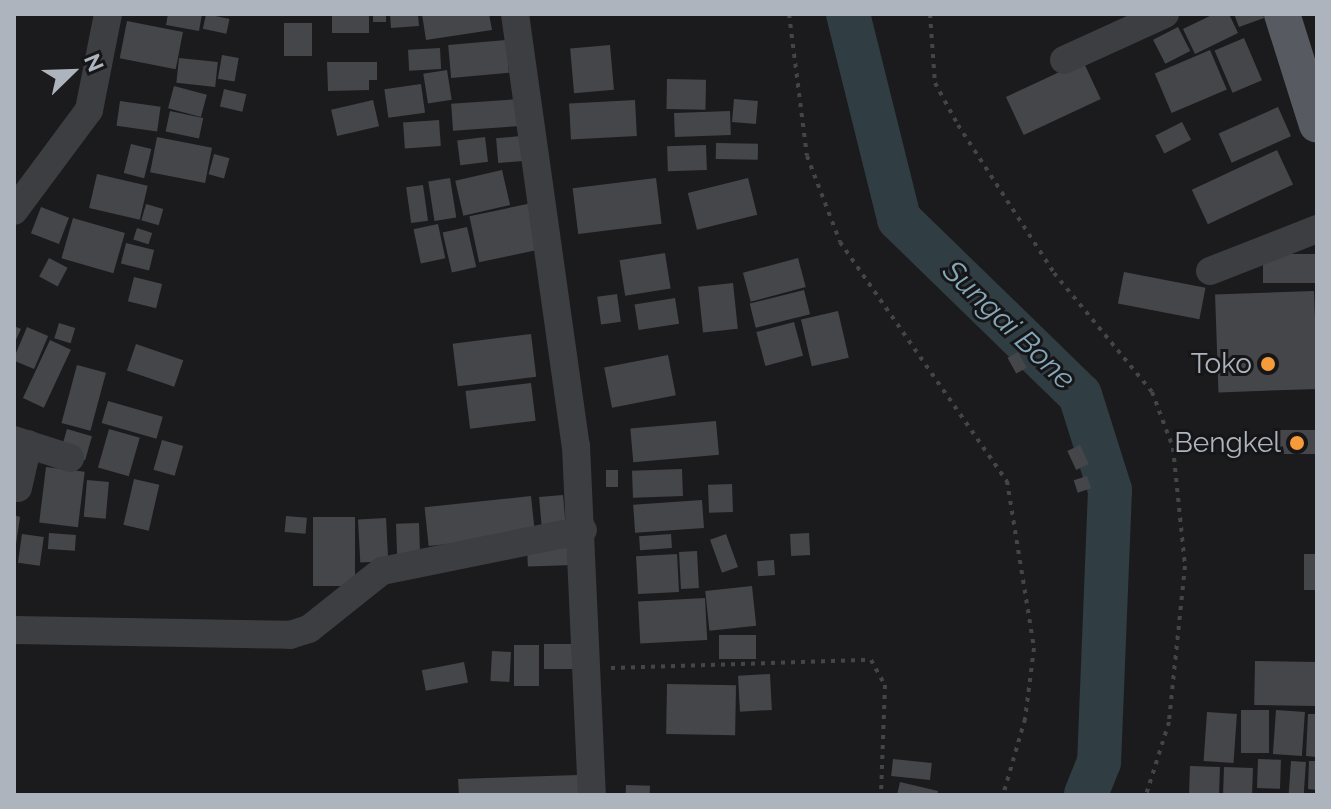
<!DOCTYPE html>
<html>
<head>
<meta charset="utf-8">
<style>
  body { margin:0 }
  #map { position:relative; width:1331px; height:809px; overflow:hidden; background:#1b1b1d; font-family:Raleway,sans-serif }
  div>[style] { position:absolute }
  [style*='--x'] { left:calc(var(--x)*1px); top:calc(var(--y)*1px); width:calc(var(--w)*1px); rotate:calc(var(--a)*1deg) }
  .river>* { height:44px; margin:-22px; padding:0 22px; transform-origin:22px; border-radius:22px; background:#303d42 }
  .building>* { inset:0; background:#45464a; transform-origin:0 0 }
  .path>* { height:4px; margin-top:-2px; transform-origin:0; background:repeating-linear-gradient(90deg,#424549 0 4px,transparent 0 10px) }
  .minor>* { height:28px; margin:-14px; padding:0 14px; transform-origin:14px; border-radius:14px; background:#3c3e42 }
  .major>* { height:36px; margin:-18px; padding:0 18px; transform-origin:18px; border-radius:18px; background:#575b61 }
  .dots>* { width:22px; height:22px; translate:-50% -50%; box-sizing:border-box; border:4px solid #161618; border-radius:50% }
  span { translate:-50% -50%; white-space:nowrap; text-align:center; line-height:1.15; -webkit-text-stroke:6px #161618; paint-order:stroke }
  .poi-label { font-size:28px; color:#adb4bd }
  .right { translate:-100% -50%; text-align:right }
  .water-label { font-size:30px; color:#84a8b8; font-style:italic }
  .frame { position:absolute; inset:0; border:16px solid #adb4bd; pointer-events:none }
  .north { position:absolute; left:32px; top:32px; width:80px; height:80px; -webkit-text-stroke:6px #161618; paint-order:stroke; rotate:67deg; font-size:22px; font-weight:700; line-height:32px; text-align:center; color:#adb4bd }
  .north::after { content:''; display:block; margin:auto; width:28px; height:36px; background:#adb4bd; clip-path:polygon(50% 0,100% 100%,50% 72%,0 100%) }
</style>
</head>
<body>
<div id="map">
  <div class="river">
    <div style="--x:848;--y:14;--w:211;--a:76"></div>
    <div style="--x:899;--y:219;--w:252;--a:44.2"></div>
    <div style="--x:1080;--y:395;--w:100;--a:72.5"></div>
    <div style="--x:1110;--y:490;--w:272;--a:92.3"></div>
    <div style="--x:1099;--y:762;--w:35;--a:112"></div>
  </div>
  <div class="building">
    <div style="clip-path:polygon(168px 14px,202px 14px,199px 31px,166px 25px)"></div>
    <div style="left:206px;top:14px;width:24px;height:15px;rotate:12deg"></div>
    <div style="left:332px;top:14px;width:37px;height:19px"></div>
    <div style="left:373px;top:14px;width:13px;height:8px"></div>
    <div style="clip-path:polygon(390px 14px,418px 14px,419px 26px,391px 28px)"></div>
    <div style="clip-path:polygon(422px 14px,489px 14px,492px 30px,426px 40px)"></div>
    <div style="clip-path:polygon(1214px 14px,1229px 14px,1238px 33px,1195px 54px,1183px 29px)"></div>
    <div style="clip-path:polygon(1234px 14px,1263px 14px,1264px 18px,1239px 27px)"></div>
    <div style="left:127px;top:21px;width:57px;height:38px;rotate:11deg"></div>
    <div style="left:284px;top:23px;width:28px;height:33px"></div>
    <div style="left:1178px;top:27px;width:27px;height:28px;rotate:63deg"></div>
    <div style="left:1244px;top:38px;width:46px;height:32px;rotate:67deg"></div>
    <div style="left:506px;top:40px;width:33px;height:58px;rotate:85deg"></div>
    <div style="left:610px;top:45px;width:45px;height:40px;rotate:85deg"></div>
    <div style="left:440px;top:48px;width:21px;height:32px;rotate:87deg"></div>
    <div style="left:1210px;top:50px;width:43px;height:60px;rotate:67deg"></div>
    <div style="left:222px;top:55px;width:17px;height:24px;rotate:10deg"></div>
    <div style="left:179px;top:58px;width:39px;height:25px;rotate:6deg"></div>
    <div style="left:1083px;top:61px;width:42px;height:85px;rotate:65deg"></div>
    <div style="clip-path:polygon(327px 62px,377px 62px,377px 80px,369px 80px,369px 90px,328px 91px)"></div>
    <div style="left:447px;top:70px;width:30px;height:24px;rotate:81deg"></div>
    <div style="left:667px;top:79px;width:39px;height:30px;rotate:1deg"></div>
    <div style="left:421px;top:84px;width:29px;height:37px;rotate:82deg"></div>
    <div style="left:174px;top:86px;width:34px;height:23px;rotate:15deg"></div>
    <div style="left:224px;top:89px;width:23px;height:18px;rotate:13deg"></div>
    <div style="left:519px;top:99px;width:27px;height:68px;rotate:86deg"></div>
    <div style="left:734px;top:99px;width:24px;height:23px;rotate:5deg"></div>
    <div style="left:373px;top:100px;width:27px;height:43px;rotate:77deg"></div>
    <div style="left:635px;top:100px;width:36px;height:66px;rotate:87deg"></div>
    <div style="left:120px;top:101px;width:41px;height:25px;rotate:8deg"></div>
    <div style="left:1278px;top:107px;width:32px;height:65px;rotate:66deg"></div>
    <div style="left:170px;top:111px;width:34px;height:21px;rotate:12deg"></div>
    <div style="left:730px;top:111px;width:24px;height:56px;rotate:88deg"></div>
    <div style="left:439px;top:120px;width:26px;height:36px;rotate:86deg"></div>
    <div style="left:1182px;top:122px;width:20px;height:30px;rotate:63deg"></div>
    <div style="left:521px;top:136px;width:25px;height:25px;rotate:85deg"></div>
    <div style="left:157px;top:137px;width:56px;height:36px;rotate:11deg"></div>
    <div style="left:485px;top:137px;width:25px;height:28px;rotate:83deg"></div>
    <div style="left:716px;top:143px;width:42px;height:16px;rotate:1deg"></div>
    <div style="left:131px;top:144px;width:21px;height:30px;rotate:14deg"></div>
    <div style="left:706px;top:145px;width:25px;height:39px;rotate:88deg"></div>
    <div style="left:1277px;top:150px;width:38px;height:94px;rotate:65deg"></div>
    <div style="left:214px;top:154px;width:16px;height:21px;rotate:15deg"></div>
    <div style="left:502px;top:170px;width:36px;height:48px;rotate:77deg"></div>
    <div style="left:97px;top:174px;width:52px;height:35px;rotate:13deg"></div>
    <div style="left:450px;top:178px;width:40px;height:22px;rotate:81deg"></div>
    <div style="left:656px;top:178px;width:46px;height:84px;rotate:83deg"></div>
    <div style="left:748px;top:178px;width:38px;height:62px;rotate:76deg"></div>
    <div style="left:423px;top:185px;width:36px;height:17px;rotate:82deg"></div>
    <div style="left:532px;top:203px;width:47px;height:64px;rotate:78deg"></div>
    <div style="left:146px;top:204px;width:18px;height:17px;rotate:16deg"></div>
    <div style="left:41px;top:207px;width:30px;height:28px;rotate:21deg"></div>
    <div style="left:73px;top:218px;width:54px;height:42px;rotate:16deg"></div>
    <div style="left:438px;top:224px;width:35px;height:25px;rotate:78deg"></div>
    <div style="left:467px;top:227px;width:41px;height:25px;rotate:77deg"></div>
    <div style="left:137px;top:228px;width:16px;height:12px;rotate:18deg"></div>
    <div style="left:126px;top:243px;width:29px;height:21px;rotate:14deg"></div>
    <div style="left:665px;top:253px;width:36px;height:46px;rotate:81deg"></div>
    <div style="left:1317px;top:254px;width:29px;height:54px;rotate:90deg"></div>
    <div style="left:49px;top:258px;width:21px;height:21px;rotate:28deg"></div>
    <div style="left:798px;top:258px;width:30px;height:57px;rotate:75deg"></div>
    <div style="left:1124px;top:272px;width:83px;height:32px;rotate:11deg"></div>
    <div style="left:134px;top:277px;width:29px;height:25px;rotate:14deg"></div>
    <div style="left:733px;top:283px;width:46px;height:35px;rotate:84deg"></div>
    <div style="left:804px;top:290px;width:25px;height:56px;rotate:76deg"></div>
    <div style="left:1314px;top:291px;width:98px;height:99px;rotate:88deg"></div>
    <div style="left:617px;top:294px;width:28px;height:20px;rotate:82deg"></div>
    <div style="left:675px;top:298px;width:26px;height:41px;rotate:81deg"></div>
    <div style="left:838px;top:311px;width:48px;height:38px;rotate:77deg"></div>
    <div style="left:794px;top:322px;width:35px;height:39px;rotate:75deg"></div>
    <div style="left:59px;top:323px;width:17px;height:16px;rotate:17deg"></div>
    <div style="clip-path:polygon(14px 326px,21px 329px,14px 344px)"></div>
    <div style="left:27px;top:327px;width:23px;height:36px;rotate:23deg"></div>
    <div style="left:531px;top:334px;width:43px;height:79px;rotate:83deg"></div>
    <div style="left:50px;top:340px;width:23px;height:64px;rotate:25deg"></div>
    <div style="left:136px;top:344px;width:50px;height:28px;rotate:19deg"></div>
    <div style="left:1018px;top:352px;width:18px;height:12px;rotate:61deg"></div>
    <div style="left:668px;top:355px;width:41px;height:65px;rotate:79deg"></div>
    <div style="left:77px;top:365px;width:30px;height:60px;rotate:15deg"></div>
    <div style="left:531px;top:383px;width:38px;height:66px;rotate:83deg"></div>
    <div style="left:108px;top:401px;width:57px;height:23px;rotate:16deg"></div>
    <div style="left:716px;top:421px;width:34px;height:86px;rotate:85deg"></div>
    <div style="left:67px;top:429px;width:26px;height:25px;rotate:16deg"></div>
    <div style="left:109px;top:429px;width:32px;height:40px;rotate:16deg"></div>
    <div style="left:1317px;top:430px;width:24px;height:41px;rotate:90deg"></div>
    <div style="left:162px;top:440px;width:22px;height:31px;rotate:16deg"></div>
    <div style="left:1080px;top:445px;width:21px;height:14px;rotate:65deg"></div>
    <div style="left:46px;top:467px;width:39px;height:56px;rotate:7deg"></div>
    <div style="left:682px;top:469px;width:27px;height:50px;rotate:88deg"></div>
    <div style="left:606px;top:470px;width:12px;height:17px"></div>
    <div style="left:1087px;top:476px;width:13px;height:14px;rotate:72deg"></div>
    <div style="left:134px;top:479px;width:26px;height:47px;rotate:13deg"></div>
    <div style="left:87px;top:480px;width:22px;height:37px;rotate:5deg"></div>
    <div style="left:732px;top:484px;width:28px;height:24px;rotate:88deg"></div>
    <div style="left:563px;top:495px;width:35px;height:24px;rotate:85deg"></div>
    <div style="left:531px;top:496px;width:39px;height:107px;rotate:84deg"></div>
    <div style="left:702px;top:500px;width:28px;height:69px;rotate:86deg"></div>
    <div style="clip-path:polygon(14px 515px,20px 517px,16px 544px,14px 543px)"></div>
    <div style="left:286px;top:516px;width:21px;height:16px;rotate:5deg"></div>
    <div style="left:313px;top:517px;width:42px;height:69px"></div>
    <div style="left:386px;top:518px;width:43px;height:28px;rotate:87deg"></div>
    <div style="left:419px;top:523px;width:34px;height:23px;rotate:88deg"></div>
    <div style="left:49px;top:533px;width:27px;height:16px;rotate:4deg"></div>
    <div style="left:809px;top:533px;width:22px;height:19px;rotate:87deg"></div>
    <div style="left:22px;top:534px;width:22px;height:29px;rotate:8deg"></div>
    <div style="left:671px;top:534px;width:14px;height:32px;rotate:86deg"></div>
    <div style="left:726px;top:534px;width:35px;height:17px;rotate:70deg"></div>
    <div style="left:573px;top:542px;width:23px;height:46px;rotate:88deg"></div>
    <div style="left:697px;top:551px;width:37px;height:18px;rotate:87deg"></div>
    <div style="left:677px;top:554px;width:38px;height:41px;rotate:87deg"></div>
    <div style="left:1304px;top:554px;width:13px;height:36px"></div>
    <div style="left:774px;top:560px;width:15px;height:17px;rotate:86deg"></div>
    <div style="left:752px;top:586px;width:40px;height:47px;rotate:84deg"></div>
    <div style="left:705px;top:598px;width:42px;height:67px;rotate:87deg"></div>
    <div style="left:719px;top:635px;width:37px;height:24px"></div>
    <div style="left:544px;top:644px;width:39px;height:25px"></div>
    <div style="left:514px;top:645px;width:25px;height:41px"></div>
    <div style="left:492px;top:651px;width:19px;height:30px;rotate:3deg"></div>
    <div style="left:1255px;top:661px;width:62px;height:44px;rotate:1deg"></div>
    <div style="left:464px;top:662px;width:21px;height:43px;rotate:79deg"></div>
    <div style="left:770px;top:674px;width:36px;height:32px;rotate:87deg"></div>
    <div style="left:667px;top:684px;width:69px;height:50px;rotate:1deg"></div>
    <div style="left:1241px;top:710px;width:28px;height:43px"></div>
    <div style="left:1276px;top:710px;width:29px;height:44px;rotate:4deg"></div>
    <div style="left:1207px;top:712px;width:30px;height:49px;rotate:4deg"></div>
    <div style="clip-path:polygon(1308px 714px,1317px 714px,1317px 757px,1306px 756px)"></div>
    <div style="left:893px;top:759px;width:39px;height:17px;rotate:6deg"></div>
    <div style="left:1258px;top:759px;width:23px;height:29px;rotate:2deg"></div>
    <div style="left:1291px;top:761px;width:15px;height:32px;rotate:4deg"></div>
    <div style="clip-path:polygon(1309px 761px,1317px 761px,1317px 790px,1308px 789px)"></div>
    <div style="left:1190px;top:766px;width:30px;height:29px;rotate:2deg"></div>
    <div style="left:1224px;top:767px;width:29px;height:28px;rotate:2deg"></div>
    <div style="clip-path:polygon(579px 775px,579px 795px,459px 795px,458px 779px)"></div>
    <div style="clip-path:polygon(900px 782px,938px 791px,937px 795px,897px 795px)"></div>
    <div style="left:626px;top:785px;width:24px;height:10px;rotate:2deg"></div>
  </div>
  <div class="path">
    <div style="--x:789;--y:14;--w:143;--a:82.8"></div>
    <div style="--x:807;--y:156;--w:92;--a:69"></div>
    <div style="--x:840;--y:242;--w:292;--a:55.1"></div>
    <div style="--x:1007;--y:481;--w:169;--a:80.8"></div>
    <div style="--x:1034;--y:648;--w:72;--a:97.2"></div>
    <div style="--x:1025;--y:719;--w:79;--a:106.1"></div>
    <div style="--x:930;--y:14;--w:69;--a:85.9"></div>
    <div style="--x:935;--y:83;--w:48;--a:61.3"></div>
    <div style="--x:958;--y:125;--w:176;--a:57"></div>
    <div style="--x:1054;--y:273;--w:154;--a:50.5"></div>
    <div style="--x:1152;--y:392;--w:60;--a:69.4"></div>
    <div style="--x:1173;--y:448;--w:119;--a:84.2"></div>
    <div style="--x:1185;--y:566;--w:157;--a:95.9"></div>
    <div style="--x:1169;--y:722;--w:77;--a:107.5"></div>
    <div style="--x:611;--y:668;--w:260;--a:-1.8"></div>
    <div style="--x:871;--y:660;--w:29;--a:61"></div>
    <div style="--x:885;--y:685;--w:110;--a:92.1"></div>
  </div>
  <div class="minor">
    <div style="--x:515;--y:14;--w:436;--a:82"></div>
    <div style="--x:576;--y:446;--w:349;--a:87.4"></div>
    <div style="--x:1064;--y:60;--w:111;--a:-24.5"></div>
    <div style="--x:14;--y:211;--w:126;--a:-53.4"></div>
    <div style="--x:89;--y:110;--w:98;--a:-78.8"></div>
    <div style="--x:1210;--y:271;--w:115;--a:-21.4"></div>
    <div style="--x:14;--y:440;--w:59;--a:17.8"></div>
    <div style="--x:18;--y:488;--w:45;--a:-77.2"></div>
    <div style="--x:14;--y:630;--w:276;--a:1"></div>
    <div style="--x:290;--y:635;--w:20;--a:-18"></div>
    <div style="--x:309;--y:629;--w:93;--a:-38.5"></div>
    <div style="--x:382;--y:571;--w:205;--a:-11.5"></div>
  </div>
  <div class="major">
    <div style="--x:1282;--y:14;--w:116;--a:72.5"></div>
  </div>
  <div class="dots">
    <div style="left:1268px;top:364px;background:#f69a3a"></div>
    <div style="left:1297px;top:443px;background:#f69a3a"></div>
  </div>
  <div class="poi-label">
    <span class="right" style="left:1252px;top:364px">Toko</span>
    <span class="right" style="left:1281px;top:443px">Bengkel</span>
  </div>
  <div class="water-label">
    <span style="left:1009px;top:325px;rotate:44deg">Sungai Bone</span>
  </div>
  <div class="frame"></div>
  <div class="north">N</div>
</div>
</body>
</html>
